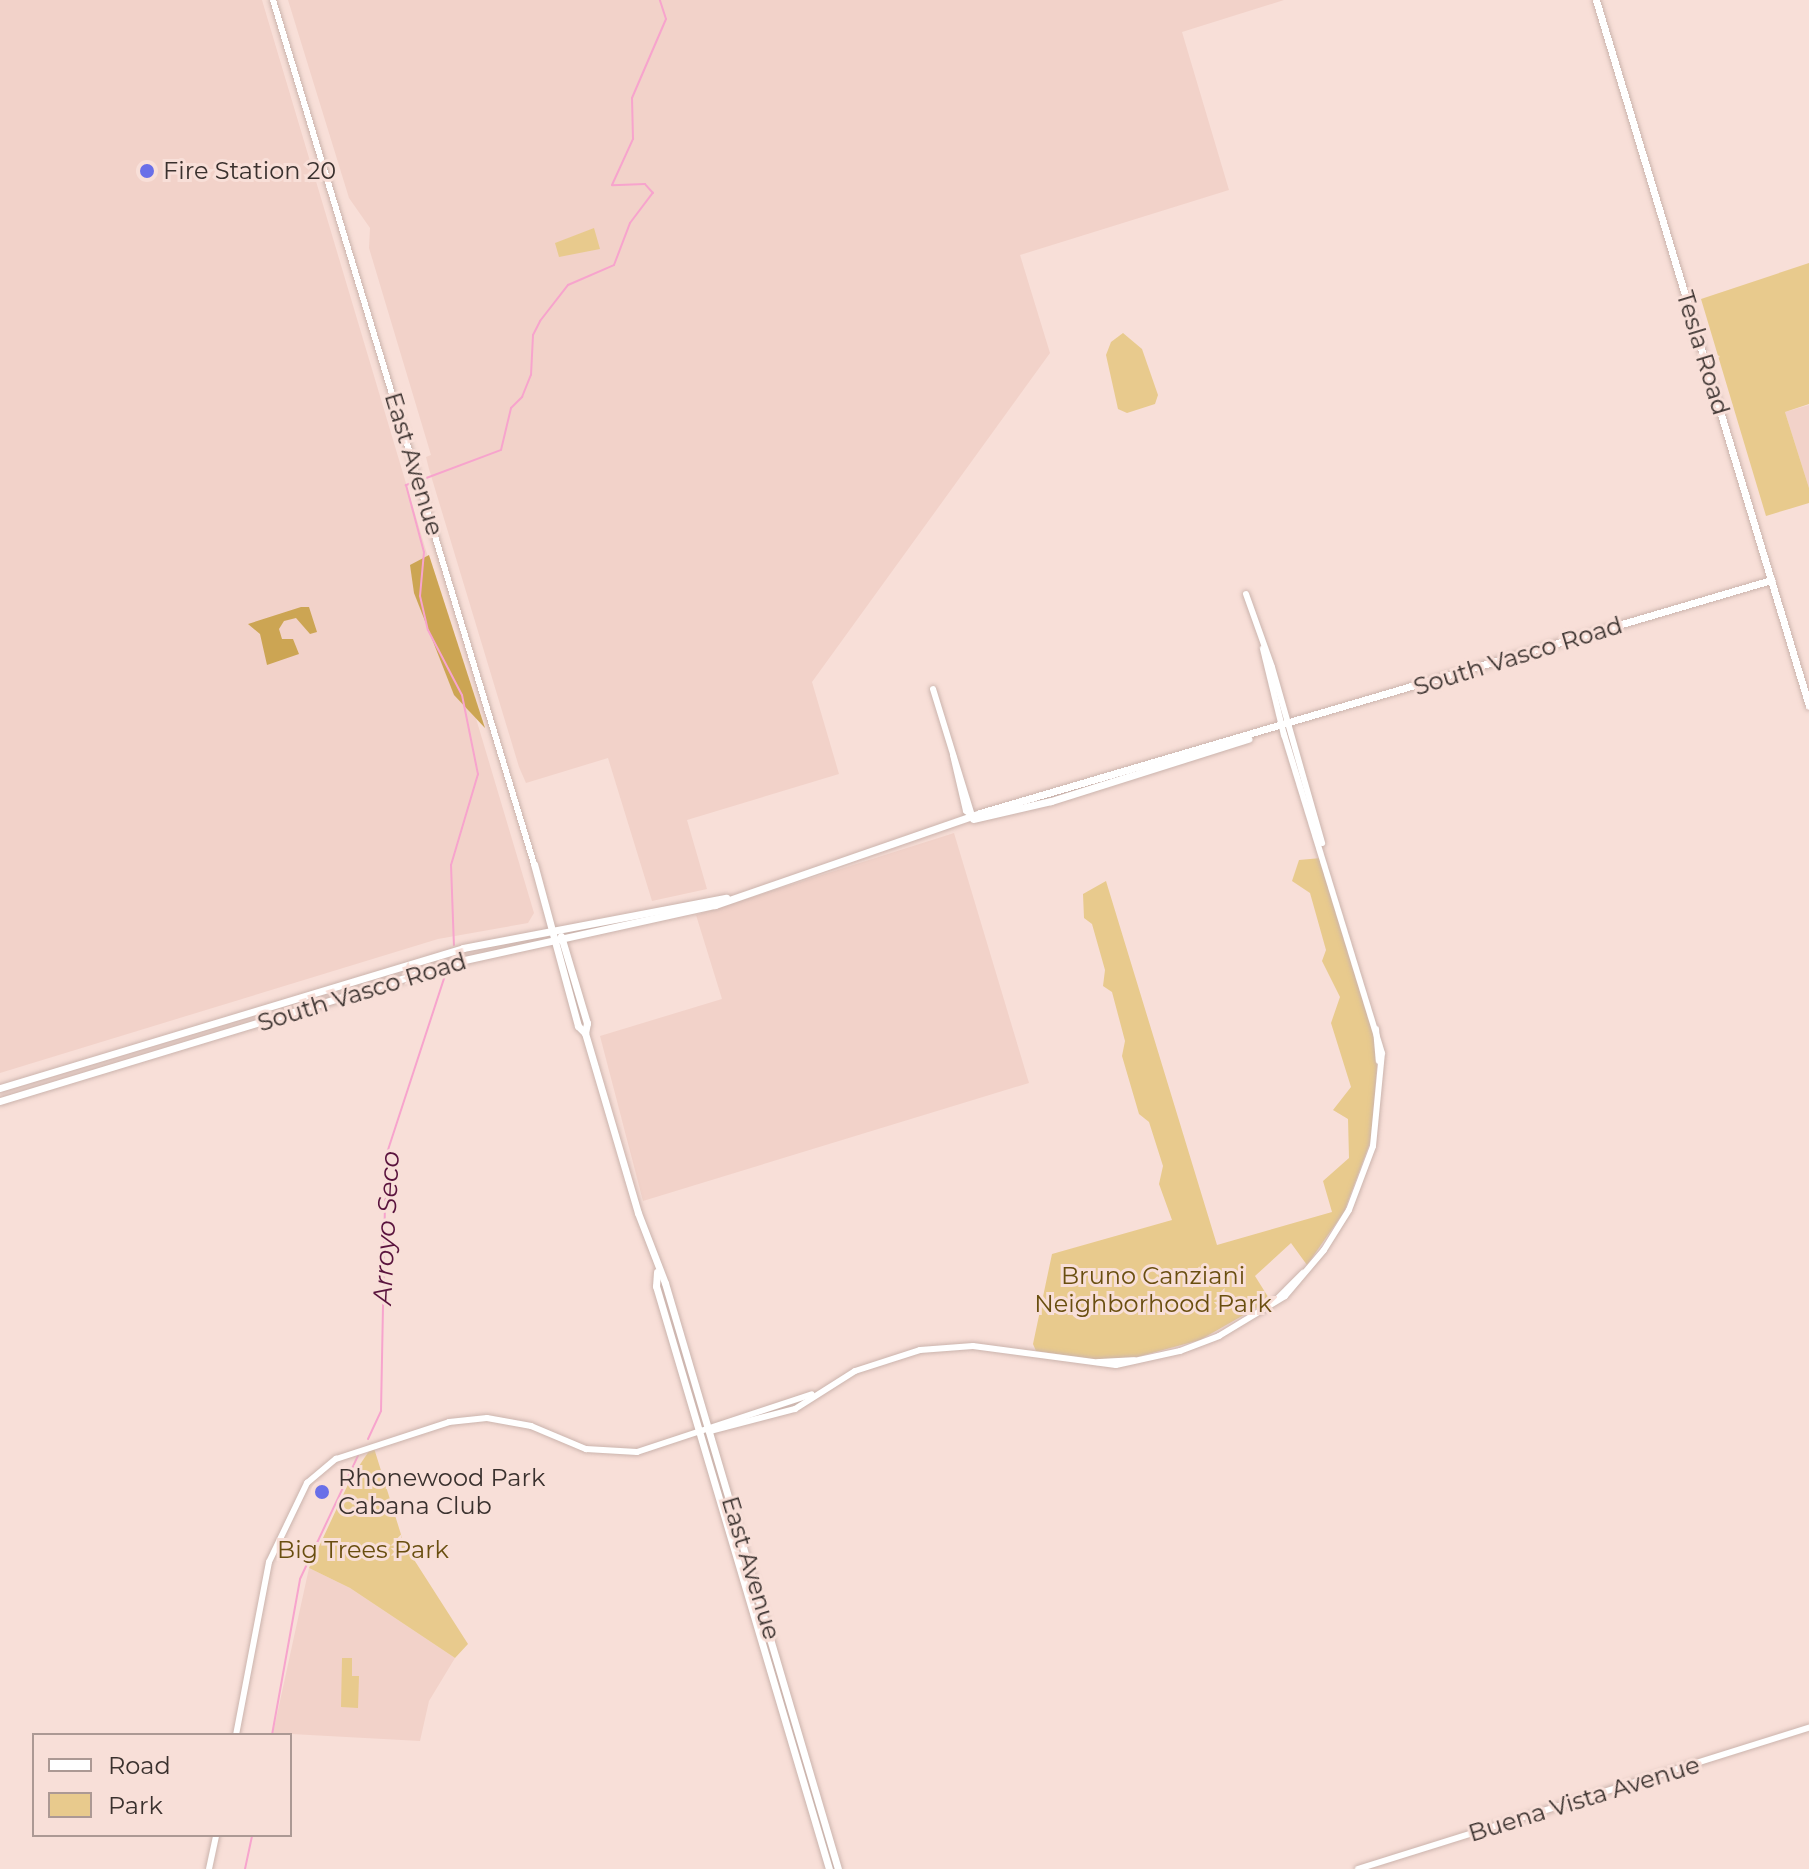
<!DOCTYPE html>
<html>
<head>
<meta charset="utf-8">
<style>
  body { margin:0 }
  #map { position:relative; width:1809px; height:1869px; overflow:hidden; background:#f8dfd8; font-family:Montserrat,sans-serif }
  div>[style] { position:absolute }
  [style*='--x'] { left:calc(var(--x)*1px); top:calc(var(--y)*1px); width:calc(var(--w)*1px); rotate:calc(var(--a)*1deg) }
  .built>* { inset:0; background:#f2d2c9 }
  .green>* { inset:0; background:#e8ca8d }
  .forest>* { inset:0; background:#cca553 }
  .stream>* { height:2px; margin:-1px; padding:0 1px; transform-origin:1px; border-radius:1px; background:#f7a4cd }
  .roads { filter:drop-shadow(0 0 2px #cbb4ad) drop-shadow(0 0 2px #cbb4ad) }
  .minor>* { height:6px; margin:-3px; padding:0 3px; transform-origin:3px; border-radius:3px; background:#fff }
  .major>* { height:7px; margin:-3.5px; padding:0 3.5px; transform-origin:3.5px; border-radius:3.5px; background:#fff }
  .dots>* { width:22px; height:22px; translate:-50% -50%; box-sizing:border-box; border:4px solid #f8dfd8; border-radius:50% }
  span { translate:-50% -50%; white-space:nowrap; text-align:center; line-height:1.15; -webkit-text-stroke:6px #f8dfd8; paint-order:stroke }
  .poi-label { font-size:24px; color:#3a312e }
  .left { translate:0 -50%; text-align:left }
  .street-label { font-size:24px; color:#3a312e }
  .park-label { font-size:24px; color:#694e0f }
  .water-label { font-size:26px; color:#5a133d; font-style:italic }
  .legend { position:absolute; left:32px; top:1733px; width:260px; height:104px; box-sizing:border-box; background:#f8dfd8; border:2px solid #ac9994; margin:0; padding:10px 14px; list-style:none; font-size:24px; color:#3a312e }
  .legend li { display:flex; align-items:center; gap:16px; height:40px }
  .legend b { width:40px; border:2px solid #ac9994 }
</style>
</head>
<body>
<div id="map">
  <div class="built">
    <div style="clip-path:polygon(0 0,262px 0,534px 913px,528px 923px,438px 939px,0 1073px)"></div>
    <div style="clip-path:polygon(288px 0,1284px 0,1182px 32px,1229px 190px,1020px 255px,1050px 353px,812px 682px,839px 774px,687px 820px,707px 889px,652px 901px,608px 758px,526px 783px,519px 767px,429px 469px,426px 457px,431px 455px,369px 248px,370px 228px,349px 198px)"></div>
    <div style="clip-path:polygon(1809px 405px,1809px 488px,1785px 412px)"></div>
    <div style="clip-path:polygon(954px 833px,1029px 1083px,643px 1201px,600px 1036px,722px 999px,696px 915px)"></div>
    <div style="clip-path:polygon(309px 1568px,350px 1588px,455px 1658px,429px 1701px,420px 1741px,273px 1733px)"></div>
  </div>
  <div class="green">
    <div style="clip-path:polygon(594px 228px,600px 249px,559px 257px,555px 243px)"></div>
    <div style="clip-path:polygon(1809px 263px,1809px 404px,1785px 412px,1809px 488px,1809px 503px,1766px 516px,1701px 299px)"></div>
    <div style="clip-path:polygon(1123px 333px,1142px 349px,1158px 395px,1155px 404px,1127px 413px,1118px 409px,1106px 355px,1111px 342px)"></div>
    <div style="clip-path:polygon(1321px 858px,1373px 1028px,1377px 1067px,1371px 1140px,1344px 1212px,1307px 1265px,1291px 1243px,1255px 1276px,1270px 1300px,1200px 1340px,1137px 1357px,1096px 1360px,1036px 1351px,1033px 1344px,1052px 1254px,1172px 1220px,1159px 1184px,1163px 1166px,1149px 1122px,1139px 1114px,1122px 1056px,1125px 1041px,1112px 992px,1103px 986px,1105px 970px,1092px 924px,1084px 918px,1083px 894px,1106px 881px,1217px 1245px,1332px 1212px,1323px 1181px,1349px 1158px,1348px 1119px,1333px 1110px,1351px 1087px,1331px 1023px,1340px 997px,1322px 961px,1326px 950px,1310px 893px,1292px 881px,1299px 860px)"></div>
    <div style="clip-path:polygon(373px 1445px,404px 1544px,468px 1644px,455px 1658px,350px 1588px,309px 1568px,351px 1478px)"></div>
    <div style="clip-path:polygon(342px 1658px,352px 1658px,352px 1676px,359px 1676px,358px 1708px,341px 1707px)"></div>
  </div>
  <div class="forest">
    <div style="clip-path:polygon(429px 555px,485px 728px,454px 695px,414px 593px,410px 565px)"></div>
    <div style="clip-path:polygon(301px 607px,309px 607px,317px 632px,310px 634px,296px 618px,284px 621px,279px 629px,282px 639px,293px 639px,299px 654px,267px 665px,260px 634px,248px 624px)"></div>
  </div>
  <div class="stream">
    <div style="--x:421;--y:480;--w:85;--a:-20.6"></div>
    <div style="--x:501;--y:450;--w:43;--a:-76.6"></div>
    <div style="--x:511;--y:408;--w:16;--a:-45"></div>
    <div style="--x:522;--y:397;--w:24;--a:-68"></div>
    <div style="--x:531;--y:375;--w:40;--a:-87.1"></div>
    <div style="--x:533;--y:335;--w:16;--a:-63"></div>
    <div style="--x:540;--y:321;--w:46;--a:-52.1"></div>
    <div style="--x:568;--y:285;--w:50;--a:-23.5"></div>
    <div style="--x:614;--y:265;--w:45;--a:-69.1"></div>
    <div style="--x:630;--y:223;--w:38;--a:-53"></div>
    <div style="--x:653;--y:193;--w:12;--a:-132"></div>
    <div style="--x:645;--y:184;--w:33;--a:178"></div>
    <div style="--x:612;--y:185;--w:51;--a:-65.5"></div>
    <div style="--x:633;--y:139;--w:41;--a:-91.4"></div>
    <div style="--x:632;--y:98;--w:86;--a:-66.7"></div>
    <div style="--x:666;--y:19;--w:20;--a:-108"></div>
    <div style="--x:414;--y:482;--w:9;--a:159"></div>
    <div style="--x:406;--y:485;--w:69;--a:75"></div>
    <div style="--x:424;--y:552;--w:44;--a:95.2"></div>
    <div style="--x:420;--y:596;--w:35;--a:77"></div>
    <div style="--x:428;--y:630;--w:73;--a:62.4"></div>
    <div style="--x:462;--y:695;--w:81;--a:78.6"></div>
    <div style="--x:478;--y:774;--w:95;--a:106.5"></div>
    <div style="--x:451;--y:865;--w:80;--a:87.9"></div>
    <div style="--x:368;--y:1439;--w:31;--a:-65"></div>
    <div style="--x:381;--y:1411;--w:255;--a:-88.9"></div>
    <div style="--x:386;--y:1156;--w:190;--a:-71.9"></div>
    <div style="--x:272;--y:1735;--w:158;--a:-79.8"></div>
    <div style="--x:300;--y:1579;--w:136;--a:-64.8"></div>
    <div style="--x:245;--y:1869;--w:35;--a:-78"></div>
  </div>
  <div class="roads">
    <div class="minor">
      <div style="--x:273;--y:0;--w:903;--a:73.19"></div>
      <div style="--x:1246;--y:594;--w:77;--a:70.4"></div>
      <div style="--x:1272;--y:667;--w:183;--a:74.1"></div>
      <div style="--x:933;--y:689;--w:136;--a:72.9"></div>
      <div style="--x:953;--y:755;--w:57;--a:76.9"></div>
      <div style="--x:966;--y:811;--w:7;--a:34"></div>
      <div style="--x:1376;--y:1029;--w:32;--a:85"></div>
      <div style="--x:1277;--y:1299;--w:37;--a:-45"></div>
      <div style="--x:1098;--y:1362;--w:36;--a:-3"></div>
      <div style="--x:710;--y:1431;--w:88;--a:-14.5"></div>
      <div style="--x:795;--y:1409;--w:71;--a:-32.3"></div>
      <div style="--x:855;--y:1371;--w:68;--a:-17.9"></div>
      <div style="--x:920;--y:1350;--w:53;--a:-4.3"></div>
      <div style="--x:973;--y:1346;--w:144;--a:7.6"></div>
      <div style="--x:1116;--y:1365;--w:66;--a:-12.3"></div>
      <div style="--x:1180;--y:1351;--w:42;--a:-21"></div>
      <div style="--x:1219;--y:1336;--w:77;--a:-31.2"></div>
      <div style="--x:1285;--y:1296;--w:60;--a:-49.7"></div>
      <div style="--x:1324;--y:1250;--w:47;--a:-58"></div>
      <div style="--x:1349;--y:1210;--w:68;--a:-69.4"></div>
      <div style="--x:1373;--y:1146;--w:93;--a:-84.5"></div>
      <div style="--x:1382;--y:1053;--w:333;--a:-107.1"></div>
      <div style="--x:1284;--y:735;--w:89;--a:-103.7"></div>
      <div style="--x:236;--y:1735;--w:176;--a:-79.2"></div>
      <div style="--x:269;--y:1562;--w:88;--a:-64.3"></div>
      <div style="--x:307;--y:1483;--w:38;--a:-40"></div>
      <div style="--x:336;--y:1459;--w:119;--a:-18.1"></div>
      <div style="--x:449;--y:1422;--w:38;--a:-6"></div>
      <div style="--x:487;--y:1418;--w:45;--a:10.3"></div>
      <div style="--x:531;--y:1426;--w:60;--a:22.7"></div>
      <div style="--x:586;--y:1449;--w:51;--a:3.4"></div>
      <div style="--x:637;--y:1452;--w:184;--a:-18.3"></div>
      <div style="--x:209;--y:1869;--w:35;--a:-78"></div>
      <div style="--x:1358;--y:1869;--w:473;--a:-17.4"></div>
    </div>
    <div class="major">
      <div style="--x:1596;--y:0;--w:737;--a:73.21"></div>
      <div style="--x:973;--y:819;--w:80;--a:-13"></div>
      <div style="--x:1051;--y:801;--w:207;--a:-17.5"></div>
      <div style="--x:534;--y:864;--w:168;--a:74.8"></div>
      <div style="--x:578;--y:1026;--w:10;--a:45"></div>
      <div style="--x:585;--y:1033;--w:188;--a:73.6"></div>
      <div style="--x:638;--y:1213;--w:75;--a:68.9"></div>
      <div style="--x:665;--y:1283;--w:611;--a:73.55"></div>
      <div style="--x:561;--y:936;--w:91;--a:73.4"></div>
      <div style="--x:587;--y:1023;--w:10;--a:101"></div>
      <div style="--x:0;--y:1088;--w:484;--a:-16.8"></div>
      <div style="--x:463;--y:948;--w:268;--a:-10.8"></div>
      <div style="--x:0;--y:1101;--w:481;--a:-16.9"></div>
      <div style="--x:460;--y:961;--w:261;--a:-12.4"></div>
      <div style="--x:715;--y:905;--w:281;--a:-19.1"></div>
      <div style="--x:980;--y:813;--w:825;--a:-16.41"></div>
      <div style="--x:657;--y:1272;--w:14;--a:94"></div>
      <div style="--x:656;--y:1286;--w:608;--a:73.47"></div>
    </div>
  </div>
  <div class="dots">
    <div style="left:147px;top:171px;background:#696fe8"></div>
    <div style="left:322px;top:1492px;background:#696fe8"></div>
  </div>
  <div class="poi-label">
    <span class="left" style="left:163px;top:171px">Fire Station 20</span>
    <span class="left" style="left:338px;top:1492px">Rhonewood Park<br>Cabana Club</span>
  </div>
  <div class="street-label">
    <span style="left:1703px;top:353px;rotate:73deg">Tesla Road</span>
    <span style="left:414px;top:464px;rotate:73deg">East Avenue</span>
    <span style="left:1518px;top:656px;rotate:-17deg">South Vasco Road</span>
    <span style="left:362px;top:992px;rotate:-17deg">South Vasco Road</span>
    <span style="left:751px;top:1568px;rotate:73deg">East Avenue</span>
    <span style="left:1584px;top:1799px;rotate:-17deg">Buena Vista Avenue</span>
  </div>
  <div class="park-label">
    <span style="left:1153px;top:1290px">Bruno Canziani<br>Neighborhood Park</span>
    <span style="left:363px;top:1550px">Big Trees Park</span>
  </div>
  <div class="water-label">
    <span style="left:387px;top:1228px;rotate:-87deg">Arroyo Seco</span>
  </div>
  <ul class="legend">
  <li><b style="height:10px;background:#fff"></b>Road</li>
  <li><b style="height:22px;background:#e8ca8d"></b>Park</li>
  </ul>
</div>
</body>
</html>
